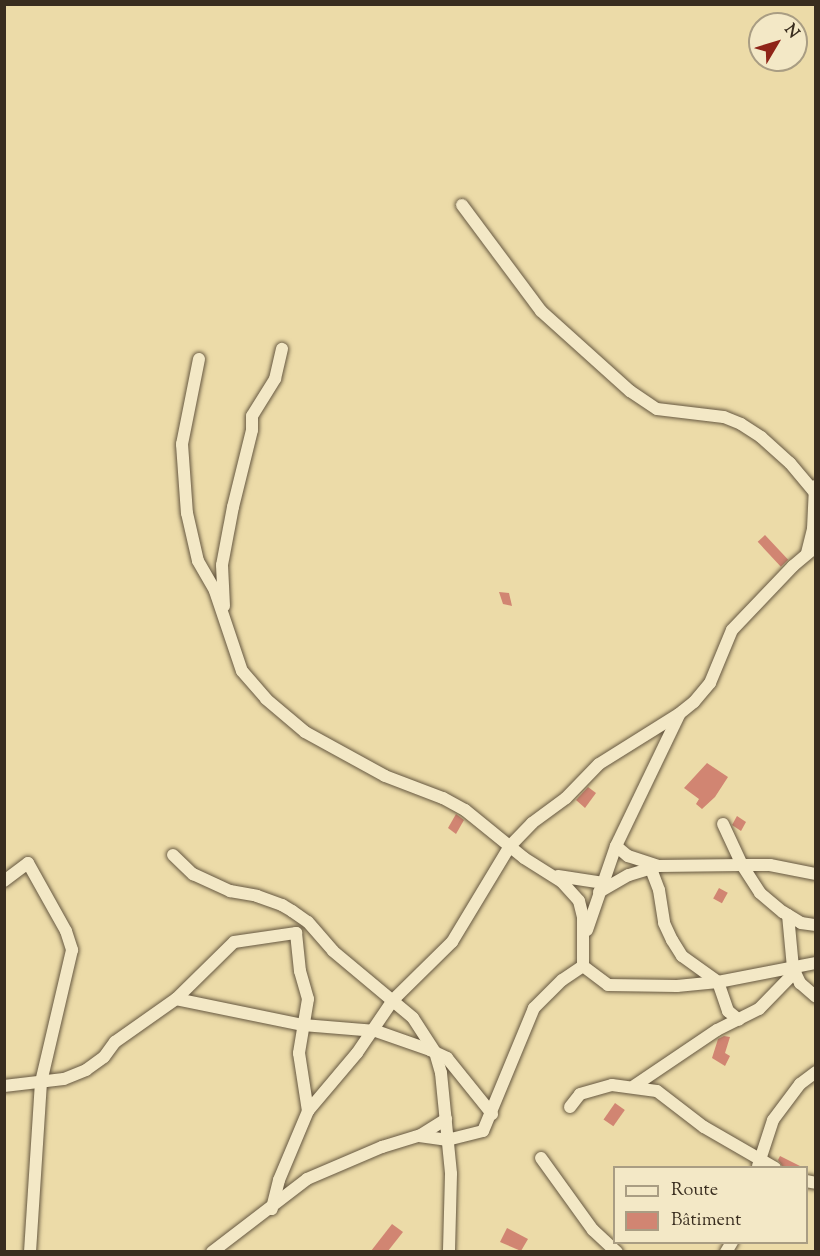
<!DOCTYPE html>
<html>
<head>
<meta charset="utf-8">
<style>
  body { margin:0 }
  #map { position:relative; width:820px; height:1256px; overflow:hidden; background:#ecdba8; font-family:"Sorts Mill Goudy",serif }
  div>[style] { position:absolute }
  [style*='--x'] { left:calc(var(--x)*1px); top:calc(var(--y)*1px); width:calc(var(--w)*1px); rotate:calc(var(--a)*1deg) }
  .building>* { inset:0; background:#d18572; transform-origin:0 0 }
  .roads { filter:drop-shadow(0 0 2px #665841) drop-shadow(0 0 2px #665841) }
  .street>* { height:12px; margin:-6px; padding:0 6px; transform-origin:6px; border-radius:6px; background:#f3e8c6 }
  span { translate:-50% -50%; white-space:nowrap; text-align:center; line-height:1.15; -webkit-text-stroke:5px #f3e8c6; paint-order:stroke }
  .frame { position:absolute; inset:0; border:6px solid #392d1f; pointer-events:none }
  .legend { position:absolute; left:613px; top:1166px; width:195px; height:78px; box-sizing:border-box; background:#f3e8c6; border:2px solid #a99d83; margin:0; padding:8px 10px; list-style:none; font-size:18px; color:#392d1f }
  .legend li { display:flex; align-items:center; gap:12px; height:30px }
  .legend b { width:30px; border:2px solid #a99d83 }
  .north { position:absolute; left:748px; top:12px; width:60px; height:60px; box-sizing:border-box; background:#f3e8c6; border:2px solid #a99d83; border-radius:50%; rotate:52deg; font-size:16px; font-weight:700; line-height:24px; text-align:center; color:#392d1f }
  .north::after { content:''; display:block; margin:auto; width:21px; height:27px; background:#8f2418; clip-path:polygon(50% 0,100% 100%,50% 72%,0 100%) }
</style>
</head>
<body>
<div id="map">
  <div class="building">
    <div style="left:765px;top:535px;width:34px;height:10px;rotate:47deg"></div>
    <div style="clip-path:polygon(499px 592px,509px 593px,512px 606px,503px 604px)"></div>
    <div style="clip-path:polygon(707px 763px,728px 777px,715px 797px,702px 809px,696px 804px,699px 799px,684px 788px)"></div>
    <div style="clip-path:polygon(588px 787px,596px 793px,585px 808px,576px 800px)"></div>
    <div style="clip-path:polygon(456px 814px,464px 820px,456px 834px,448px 828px)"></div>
    <div style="clip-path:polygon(737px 816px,746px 822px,741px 831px,732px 825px)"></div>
    <div style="left:719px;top:888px;width:10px;height:12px;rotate:29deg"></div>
    <div style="clip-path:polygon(724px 1036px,730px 1037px,725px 1053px,730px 1056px,725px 1066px,712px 1058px,718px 1039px)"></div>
    <div style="left:615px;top:1103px;width:12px;height:20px;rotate:35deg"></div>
    <div style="clip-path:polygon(780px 1156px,802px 1167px,783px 1167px,778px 1160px)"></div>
    <div style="clip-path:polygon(392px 1224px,403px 1232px,388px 1251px,371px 1251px)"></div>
    <div style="clip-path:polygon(507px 1228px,528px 1239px,521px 1251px,500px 1242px)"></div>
  </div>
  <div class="roads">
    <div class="street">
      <div style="--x:462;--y:205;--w:132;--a:53.3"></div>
      <div style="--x:541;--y:311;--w:120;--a:42"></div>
      <div style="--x:630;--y:391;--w:32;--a:34"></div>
      <div style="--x:657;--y:409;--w:67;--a:6.8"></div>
      <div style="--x:724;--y:417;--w:18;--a:22"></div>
      <div style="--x:741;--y:424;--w:24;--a:33"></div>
      <div style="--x:761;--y:437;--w:39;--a:42"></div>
      <div style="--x:790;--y:463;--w:40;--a:50"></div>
      <div style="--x:199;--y:359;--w:87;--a:101.3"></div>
      <div style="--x:182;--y:444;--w:69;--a:85.9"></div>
      <div style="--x:187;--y:513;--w:49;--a:77.1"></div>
      <div style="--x:198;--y:561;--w:34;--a:60"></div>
      <div style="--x:215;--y:591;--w:84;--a:71.4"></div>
      <div style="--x:242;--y:671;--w:37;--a:49"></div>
      <div style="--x:266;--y:699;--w:51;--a:40.2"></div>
      <div style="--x:305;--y:732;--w:91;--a:28.8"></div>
      <div style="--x:385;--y:776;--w:62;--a:20.8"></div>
      <div style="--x:443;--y:798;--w:25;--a:29"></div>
      <div style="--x:465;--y:810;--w:76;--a:39.1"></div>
      <div style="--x:524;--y:858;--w:45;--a:32.3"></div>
      <div style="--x:562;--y:882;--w:25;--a:48"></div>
      <div style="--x:579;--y:901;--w:16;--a:76"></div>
      <div style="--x:583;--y:917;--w:49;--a:90"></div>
      <div style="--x:583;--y:966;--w:25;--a:146"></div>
      <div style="--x:562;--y:980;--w:40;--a:135"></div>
      <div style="--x:534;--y:1008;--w:133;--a:112.5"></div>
      <div style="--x:483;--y:1131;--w:36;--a:166"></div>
      <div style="--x:448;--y:1140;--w:29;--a:-172"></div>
      <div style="--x:807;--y:553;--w:25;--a:-76"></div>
      <div style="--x:813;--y:529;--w:43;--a:-87.3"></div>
      <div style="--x:224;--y:606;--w:41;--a:-92.8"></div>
      <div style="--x:222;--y:565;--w:59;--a:-79.3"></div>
      <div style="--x:233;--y:507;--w:79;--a:-76.1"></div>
      <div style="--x:252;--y:430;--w:14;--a:-90"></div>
      <div style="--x:252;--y:416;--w:44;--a:-58.1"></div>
      <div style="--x:275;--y:379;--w:31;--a:-77"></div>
      <div style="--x:723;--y:824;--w:45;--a:65.1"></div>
      <div style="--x:742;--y:865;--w:28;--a:0"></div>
      <div style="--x:770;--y:865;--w:47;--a:11.1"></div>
      <div style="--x:616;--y:846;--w:16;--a:40"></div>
      <div style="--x:628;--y:856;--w:32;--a:18"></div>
      <div style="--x:173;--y:855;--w:28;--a:44"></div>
      <div style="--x:193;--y:874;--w:41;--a:24.7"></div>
      <div style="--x:230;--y:891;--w:27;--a:10"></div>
      <div style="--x:257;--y:896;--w:27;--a:20"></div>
      <div style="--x:282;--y:905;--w:12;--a:31"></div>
      <div style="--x:292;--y:911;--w:19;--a:35"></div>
      <div style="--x:308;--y:922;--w:38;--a:49"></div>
      <div style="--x:333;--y:951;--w:104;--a:39.9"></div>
      <div style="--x:413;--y:1018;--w:40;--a:57.1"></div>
      <div style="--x:435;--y:1052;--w:22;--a:74"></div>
      <div style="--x:441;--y:1073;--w:101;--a:84.3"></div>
      <div style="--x:451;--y:1174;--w:78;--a:91.5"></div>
      <div style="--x:651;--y:869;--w:22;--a:69"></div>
      <div style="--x:659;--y:890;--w:33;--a:81"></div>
      <div style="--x:664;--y:923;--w:19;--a:65"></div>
      <div style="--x:672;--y:940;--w:19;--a:58"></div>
      <div style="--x:682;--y:956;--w:44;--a:35.8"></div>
      <div style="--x:718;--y:982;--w:31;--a:71"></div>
      <div style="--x:728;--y:1011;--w:14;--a:39"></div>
      <div style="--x:558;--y:876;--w:46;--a:8.8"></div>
      <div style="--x:4;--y:881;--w:30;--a:-37"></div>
      <div style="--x:28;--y:863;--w:78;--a:60.8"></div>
      <div style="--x:66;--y:931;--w:20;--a:72"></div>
      <div style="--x:72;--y:950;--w:136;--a:103.2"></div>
      <div style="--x:41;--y:1082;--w:170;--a:93.7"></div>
      <div style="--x:599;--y:892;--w:34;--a:-30"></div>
      <div style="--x:629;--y:875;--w:30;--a:-17"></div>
      <div style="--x:658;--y:866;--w:84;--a:-0.7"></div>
      <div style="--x:742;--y:865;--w:33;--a:57"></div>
      <div style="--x:760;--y:893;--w:30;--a:40"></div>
      <div style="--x:783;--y:912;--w:21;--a:31"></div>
      <div style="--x:801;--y:923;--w:15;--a:8"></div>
      <div style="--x:788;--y:915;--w:53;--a:84.6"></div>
      <div style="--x:793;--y:968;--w:17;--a:65"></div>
      <div style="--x:800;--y:983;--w:21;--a:41"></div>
      <div style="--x:587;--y:930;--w:89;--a:-71"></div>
      <div style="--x:616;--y:846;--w:145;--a:-64.3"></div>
      <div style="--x:583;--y:966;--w:31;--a:37"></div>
      <div style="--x:608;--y:985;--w:69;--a:0.8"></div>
      <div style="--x:677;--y:986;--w:41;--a:-5.6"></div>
      <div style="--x:718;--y:982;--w:100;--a:-11"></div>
      <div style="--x:176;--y:999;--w:130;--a:11.6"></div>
      <div style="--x:303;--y:1025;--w:73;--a:4.7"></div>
      <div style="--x:376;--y:1031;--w:57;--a:19.4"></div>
      <div style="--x:430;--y:1050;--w:19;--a:25"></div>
      <div style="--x:447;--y:1058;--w:72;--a:51.2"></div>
      <div style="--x:4;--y:1086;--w:60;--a:-6.7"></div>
      <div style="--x:64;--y:1079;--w:24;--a:-22"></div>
      <div style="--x:86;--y:1070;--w:22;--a:-36"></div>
      <div style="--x:104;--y:1057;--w:19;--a:-54"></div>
      <div style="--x:115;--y:1042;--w:75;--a:-35.2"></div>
      <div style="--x:176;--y:999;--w:81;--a:-44.5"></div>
      <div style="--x:234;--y:942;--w:63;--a:-8.3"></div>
      <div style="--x:296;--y:933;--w:38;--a:84"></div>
      <div style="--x:300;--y:971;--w:29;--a:74"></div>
      <div style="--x:308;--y:999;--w:55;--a:99.5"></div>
      <div style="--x:299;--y:1053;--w:59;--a:81.2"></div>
      <div style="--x:308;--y:1111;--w:75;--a:112.8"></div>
      <div style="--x:279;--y:1180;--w:30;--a:104"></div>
      <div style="--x:634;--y:1086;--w:100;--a:-34"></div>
      <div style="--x:717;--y:1030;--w:47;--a:-26.6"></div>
      <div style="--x:759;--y:1009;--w:52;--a:-45.8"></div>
      <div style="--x:570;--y:1107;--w:16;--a:-52"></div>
      <div style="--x:580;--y:1094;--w:33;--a:-16"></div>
      <div style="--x:612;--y:1085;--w:45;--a:7.6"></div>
      <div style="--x:657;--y:1091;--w:59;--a:37.5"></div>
      <div style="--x:704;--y:1127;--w:82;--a:30"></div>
      <div style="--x:308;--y:1111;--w:76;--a:-49.8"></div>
      <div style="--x:357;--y:1053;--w:64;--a:-55.8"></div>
      <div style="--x:393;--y:1000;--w:83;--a:-44.5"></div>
      <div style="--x:452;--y:942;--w:112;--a:-58.9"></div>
      <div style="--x:510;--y:846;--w:32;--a:-46"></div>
      <div style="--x:532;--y:823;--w:42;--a:-36.3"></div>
      <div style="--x:566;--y:798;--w:47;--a:-45.9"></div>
      <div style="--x:599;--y:764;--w:94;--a:-32"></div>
      <div style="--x:679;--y:714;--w:19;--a:-39"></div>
      <div style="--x:694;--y:702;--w:25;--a:-50"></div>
      <div style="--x:710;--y:683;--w:57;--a:-67.5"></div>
      <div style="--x:732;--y:630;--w:88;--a:-46.4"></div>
      <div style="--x:793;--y:566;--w:30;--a:-40"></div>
      <div style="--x:541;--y:1158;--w:89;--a:54.2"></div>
      <div style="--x:593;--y:1230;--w:33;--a:43"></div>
      <div style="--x:758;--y:1166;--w:48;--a:-71.9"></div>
      <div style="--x:773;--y:1120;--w:45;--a:-53.1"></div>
      <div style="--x:800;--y:1084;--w:20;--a:-37"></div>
      <div style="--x:806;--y:1181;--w:10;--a:11"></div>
      <div style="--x:212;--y:1252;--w:120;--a:-37.5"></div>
      <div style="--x:307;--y:1179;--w:82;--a:-23.1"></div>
      <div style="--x:382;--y:1147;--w:39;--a:-17"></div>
      <div style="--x:419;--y:1136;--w:32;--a:-32"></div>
      <div style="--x:726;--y:1252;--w:12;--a:-59"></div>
    </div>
  </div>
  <div class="frame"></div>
  <ul class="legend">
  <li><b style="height:8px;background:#f3e8c6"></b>Route</li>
  <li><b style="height:16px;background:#d18572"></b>Bâtiment</li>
  </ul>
  <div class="north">N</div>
</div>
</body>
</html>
